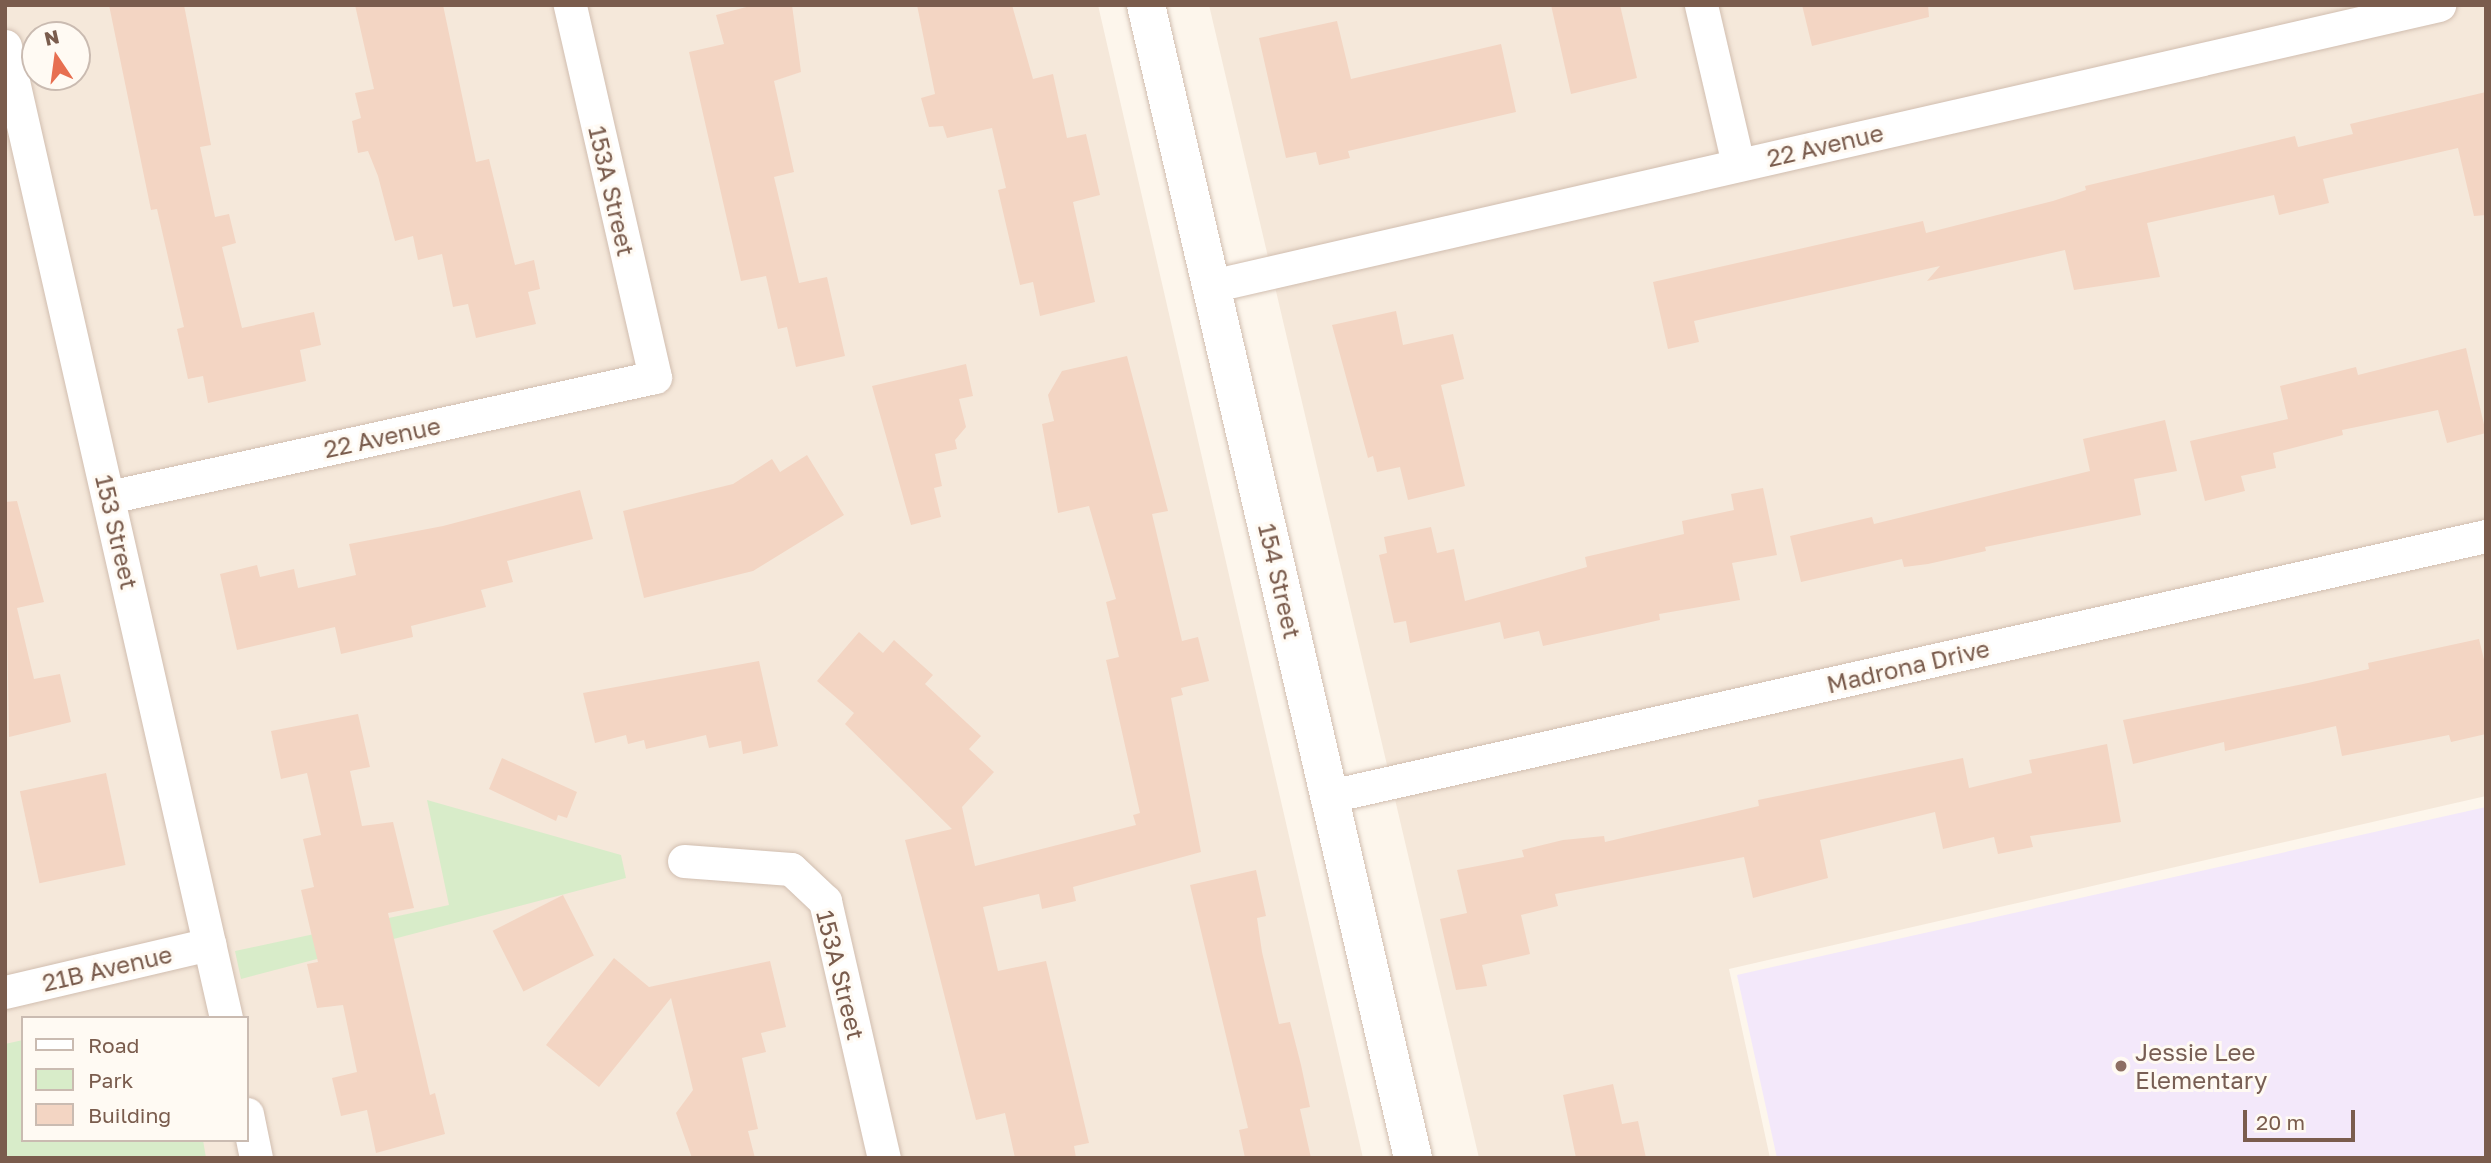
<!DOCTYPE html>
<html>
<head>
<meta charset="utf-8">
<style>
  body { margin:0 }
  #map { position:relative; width:2491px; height:1163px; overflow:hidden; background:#fdf6ec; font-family:"Golos Text",sans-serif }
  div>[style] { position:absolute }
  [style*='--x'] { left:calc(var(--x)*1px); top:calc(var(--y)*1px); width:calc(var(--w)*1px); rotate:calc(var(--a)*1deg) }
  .residential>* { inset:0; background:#f5e8da }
  .education>* { inset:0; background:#f3e8fa }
  .green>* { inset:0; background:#d8ecc9 }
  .building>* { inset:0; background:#f3d5c3; transform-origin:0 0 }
  .roads { filter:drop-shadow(0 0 2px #d1beb0) drop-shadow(0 0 2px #d1beb0) }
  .minor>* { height:33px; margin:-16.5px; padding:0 16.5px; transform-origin:16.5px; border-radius:16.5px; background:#fff }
  .tertiary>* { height:38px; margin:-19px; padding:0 19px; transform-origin:19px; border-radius:19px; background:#fff }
  .dots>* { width:19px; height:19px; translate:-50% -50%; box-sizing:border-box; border:4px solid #fffaf3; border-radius:50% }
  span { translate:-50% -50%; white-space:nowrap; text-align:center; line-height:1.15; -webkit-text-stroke:6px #fffaf3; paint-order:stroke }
  .street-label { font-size:24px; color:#7a5c4d }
  .education-label { font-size:24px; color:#785e54 }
  .left { translate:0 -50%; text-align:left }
  .frame { position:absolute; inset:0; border:7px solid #7a5c4d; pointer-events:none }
  .legend { position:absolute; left:21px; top:1016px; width:228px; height:126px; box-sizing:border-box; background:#fffaf3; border:2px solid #cabbb1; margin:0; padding:9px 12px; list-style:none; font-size:21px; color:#7a5c4d }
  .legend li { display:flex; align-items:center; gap:14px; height:35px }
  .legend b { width:35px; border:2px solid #cabbb1 }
  .north { position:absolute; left:21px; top:21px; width:70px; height:70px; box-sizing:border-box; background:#fffaf3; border:2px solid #cabbb1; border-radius:50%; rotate:347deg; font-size:19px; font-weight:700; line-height:28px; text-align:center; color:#7a5c4d }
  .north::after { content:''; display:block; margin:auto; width:24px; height:32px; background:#e76f51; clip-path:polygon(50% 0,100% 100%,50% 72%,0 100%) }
  .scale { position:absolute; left:2243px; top:1110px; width:112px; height:32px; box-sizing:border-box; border:4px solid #7a5c4d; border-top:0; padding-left:9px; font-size:21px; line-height:24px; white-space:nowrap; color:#7a5c4d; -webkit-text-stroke:5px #fffaf3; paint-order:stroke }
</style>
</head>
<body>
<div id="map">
  <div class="residential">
    <div style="clip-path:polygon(evenodd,5px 5px,1098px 5px,1363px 1158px,5px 1158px,5px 5px,35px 35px,77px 35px,77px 77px,35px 77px,35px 35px,5px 5px,23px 1018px,247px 1018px,247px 1140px,23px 1140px,23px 1018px)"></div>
    <div style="clip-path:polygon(1209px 5px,2486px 5px,2486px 796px,1729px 969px,1770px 1158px,1479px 1158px)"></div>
  </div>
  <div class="education">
    <div style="clip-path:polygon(2486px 807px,2486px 1158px,1777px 1158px,1737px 975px)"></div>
  </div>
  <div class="green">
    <div style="clip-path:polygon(427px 800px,621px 855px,626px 878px,241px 979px,235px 951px,449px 905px)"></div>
    <div style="clip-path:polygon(23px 1040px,23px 1140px,203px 1140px,206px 1158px,6px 1158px,5px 1044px)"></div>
  </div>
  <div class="building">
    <div style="clip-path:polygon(109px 5px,184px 5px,211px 145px,200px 147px,215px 217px,229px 214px,236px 243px,222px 247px,242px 328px,314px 312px,321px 345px,300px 350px,306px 381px,208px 403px,203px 376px,188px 379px,177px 329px,184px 327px,157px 209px,151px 210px)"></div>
    <div style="clip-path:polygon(355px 5px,443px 5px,476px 162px,489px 159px,515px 265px,534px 260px,540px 289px,528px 292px,536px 324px,476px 338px,468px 304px,453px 307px,442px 254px,418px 260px,413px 236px,395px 241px,378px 176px,368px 151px,358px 153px,352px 121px,361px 118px,355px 93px,374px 89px)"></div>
    <div style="clip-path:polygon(754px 5px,792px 5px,801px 72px,774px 81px,794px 172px,774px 177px,799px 283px,827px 277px,845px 356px,796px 367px,787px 327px,778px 329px,766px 276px,741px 281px,689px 52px,724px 44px,716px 15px)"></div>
    <div style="clip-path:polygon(917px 5px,1012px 5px,1033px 79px,1053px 74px,1067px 138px,1086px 134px,1100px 195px,1073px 202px,1095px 302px,1040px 316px,1033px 282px,1020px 285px,998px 190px,1006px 188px,992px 128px,947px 138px,943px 126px,929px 127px,921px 98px,935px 94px)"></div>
    <div style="clip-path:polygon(1551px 5px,1620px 5px,1637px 78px,1571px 94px)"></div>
    <div style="clip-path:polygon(1802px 5px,1928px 5px,1929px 17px,1812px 46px)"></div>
    <div style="clip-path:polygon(1337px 21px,1351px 79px,1501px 44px,1516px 112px,1348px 151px,1350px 158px,1319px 165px,1316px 152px,1286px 158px,1259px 38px)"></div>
    <div style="clip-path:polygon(2486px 92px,2486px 215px,2474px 216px,2458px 148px,2323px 179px,2329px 203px,2279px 215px,2274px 195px,2147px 223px,2160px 277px,2074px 290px,2065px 250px,1927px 281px,1940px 266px,1694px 321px,1699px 342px,1668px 349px,1653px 282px,1923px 221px,1926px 233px,2053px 201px,2086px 190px,2085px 186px,2295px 136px,2298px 147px,2353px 134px,2350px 124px)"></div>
    <div style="clip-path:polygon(1396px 311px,1403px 345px,1453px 334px,1464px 379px,1441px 385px,1465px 486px,1408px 500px,1400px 467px,1377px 472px,1373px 456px,1368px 458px,1332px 325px)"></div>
    <div style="clip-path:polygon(2466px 348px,2486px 433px,2447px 443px,2438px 410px,2342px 430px,2343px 435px,2273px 453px,2276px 468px,2241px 476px,2245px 491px,2205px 501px,2190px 441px,2288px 419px,2280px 386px,2356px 367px,2358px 375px)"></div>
    <div style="clip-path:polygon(1127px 356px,1168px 511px,1152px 514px,1182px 641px,1198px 637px,1209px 681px,1181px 688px,1183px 695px,1171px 698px,1201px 852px,1073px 887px,1076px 901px,1042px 909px,1039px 894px,983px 907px,998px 971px,1046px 961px,1089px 1143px,1074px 1146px,1076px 1158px,1015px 1158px,1005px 1113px,976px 1120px,905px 840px,952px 829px,845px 724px,854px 713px,817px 681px,859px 632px,883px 653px,894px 640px,933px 675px,925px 684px,981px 736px,969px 749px,994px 772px,962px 807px,975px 866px,1136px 825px,1133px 815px,1140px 813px,1106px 660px,1119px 657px,1106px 602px,1116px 599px,1089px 506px,1058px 513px,1042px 424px,1054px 421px,1048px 395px,1062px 371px)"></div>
    <div style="clip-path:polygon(966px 364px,973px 396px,959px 399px,966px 427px,955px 440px,957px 449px,935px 454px,942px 486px,934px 488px,941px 517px,911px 525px,872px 386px)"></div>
    <div style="clip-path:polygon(2165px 420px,2177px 471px,2134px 479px,2141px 515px,1985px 547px,1986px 551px,1928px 564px,1904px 567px,1902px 559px,1801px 582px,1790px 536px,1872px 517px,1874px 524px,2090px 471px,2083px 439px)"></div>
    <div style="clip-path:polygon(807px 455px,844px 515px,753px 571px,644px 598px,623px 511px,733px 484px,772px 459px,780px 472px)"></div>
    <div style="clip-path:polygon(1763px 488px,1777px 555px,1732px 563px,1740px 600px,1659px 614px,1660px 620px,1543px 646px,1539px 631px,1504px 639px,1500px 622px,1410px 643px,1406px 621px,1394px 623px,1379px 555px,1387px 553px,1384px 537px,1431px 527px,1437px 553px,1454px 549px,1465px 601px,1587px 567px,1585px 557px,1684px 534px,1682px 521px,1734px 510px,1731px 494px)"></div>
    <div style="clip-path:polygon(580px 490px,593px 539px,507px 561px,513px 582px,481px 590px,486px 607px,411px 626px,413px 637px,341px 654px,335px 627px,237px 650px,220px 574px,257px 565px,260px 577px,294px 569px,298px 588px,356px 575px,349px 544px,443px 526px)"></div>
    <div style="clip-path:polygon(17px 501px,44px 602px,17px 608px,34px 679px,60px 674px,71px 722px,9px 737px,5px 502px)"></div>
    <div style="clip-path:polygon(2479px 639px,2486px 668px,2486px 734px,2451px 742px,2449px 735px,2342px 756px,2336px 726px,2225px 751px,2224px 742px,2133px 764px,2123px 720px,2308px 683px,2369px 669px,2368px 663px)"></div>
    <div style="clip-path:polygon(759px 661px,778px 746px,743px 754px,741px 741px,709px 748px,706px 735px,646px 749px,644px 740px,628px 744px,626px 735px,595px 743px,583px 693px)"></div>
    <div style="clip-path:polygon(358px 714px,370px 767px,350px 771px,362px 826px,393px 822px,414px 908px,388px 913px,430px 1095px,435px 1093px,445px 1134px,376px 1153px,367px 1110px,341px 1116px,332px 1078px,357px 1072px,343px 1005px,317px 1008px,307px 964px,318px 962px,301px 890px,314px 887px,303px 839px,321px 835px,307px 773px,281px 779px,271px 731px)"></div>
    <div style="clip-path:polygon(2107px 744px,2121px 822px,2030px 836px,2033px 847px,1998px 854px,1994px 837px,1943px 849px,1935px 812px,1820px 840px,1828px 878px,1753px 898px,1744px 857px,1555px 894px,1558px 906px,1521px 915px,1530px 954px,1482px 965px,1487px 986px,1456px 990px,1440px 919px,1467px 913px,1457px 870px,1524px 857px,1522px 850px,1563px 840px,1604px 836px,1605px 842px,1759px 806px,1758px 800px,1963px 758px,1969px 788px,2032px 773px,2029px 760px)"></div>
    <div style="clip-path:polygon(502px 758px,577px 792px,567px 818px,558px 815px,556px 821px,489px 789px)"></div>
    <div style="left:106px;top:773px;width:94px;height:88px;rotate:78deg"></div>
    <div style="clip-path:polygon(1256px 870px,1266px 916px,1257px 918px,1262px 952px,1279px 1024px,1290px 1022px,1301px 1065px,1310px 1107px,1300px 1109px,1311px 1158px,1245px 1158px,1239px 1130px,1248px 1128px,1190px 885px)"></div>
    <div style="left:563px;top:895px;width:68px;height:79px;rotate:63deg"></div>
    <div style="clip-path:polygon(614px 958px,649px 987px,770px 961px,786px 1027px,761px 1033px,766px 1052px,742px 1058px,758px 1129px,748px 1131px,755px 1158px,692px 1158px,676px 1113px,693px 1090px,671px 998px,599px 1087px,546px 1045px)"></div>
    <div style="clip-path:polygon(1613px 1084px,1622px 1124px,1638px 1121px,1646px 1158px,1576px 1158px,1563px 1095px)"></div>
  </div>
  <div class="roads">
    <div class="minor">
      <div style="--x:1701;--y:5;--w:163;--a:76.9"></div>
      <div style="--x:5;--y:46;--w:997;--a:77.19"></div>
      <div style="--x:1211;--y:286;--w:1260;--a:-12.89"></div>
      <div style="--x:109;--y:497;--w:559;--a:-12.4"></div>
      <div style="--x:655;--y:377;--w:382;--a:-102.9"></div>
      <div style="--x:1330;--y:796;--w:1185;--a:-12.68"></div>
      <div style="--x:684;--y:861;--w:107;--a:4.3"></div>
      <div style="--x:791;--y:869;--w:47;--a:43.3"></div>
      <div style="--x:825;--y:901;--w:264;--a:77.1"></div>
      <div style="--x:5;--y:992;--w:210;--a:-13.2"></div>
      <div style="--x:247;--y:1114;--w:45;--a:78.4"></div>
    </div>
    <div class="tertiary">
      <div style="--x:1146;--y:5;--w:1184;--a:76.96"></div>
    </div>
  </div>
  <div class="dots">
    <div style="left:2121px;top:1066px;background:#8d6e63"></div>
  </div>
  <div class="street-label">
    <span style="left:1825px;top:145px;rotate:-13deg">22 Avenue</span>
    <span style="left:612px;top:191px;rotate:77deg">153A Street</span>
    <span style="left:382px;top:437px;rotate:-12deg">22 Avenue</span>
    <span style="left:117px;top:532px;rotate:77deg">153 Street</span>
    <span style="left:1280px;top:581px;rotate:77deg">154 Street</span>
    <span style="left:1908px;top:666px;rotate:-13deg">Madrona Drive</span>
    <span style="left:107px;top:968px;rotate:-13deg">21B Avenue</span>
    <span style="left:841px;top:975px;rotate:76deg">153A Street</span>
  </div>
  <div class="education-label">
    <span class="left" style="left:2135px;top:1066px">Jessie Lee<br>Elementary</span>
  </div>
  <div class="frame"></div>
  <ul class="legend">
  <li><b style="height:9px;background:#fff"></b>Road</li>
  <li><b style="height:19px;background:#d8ecc9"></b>Park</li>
  <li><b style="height:19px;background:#f3d5c3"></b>Building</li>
  </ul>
  <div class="north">N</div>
  <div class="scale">20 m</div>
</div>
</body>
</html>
